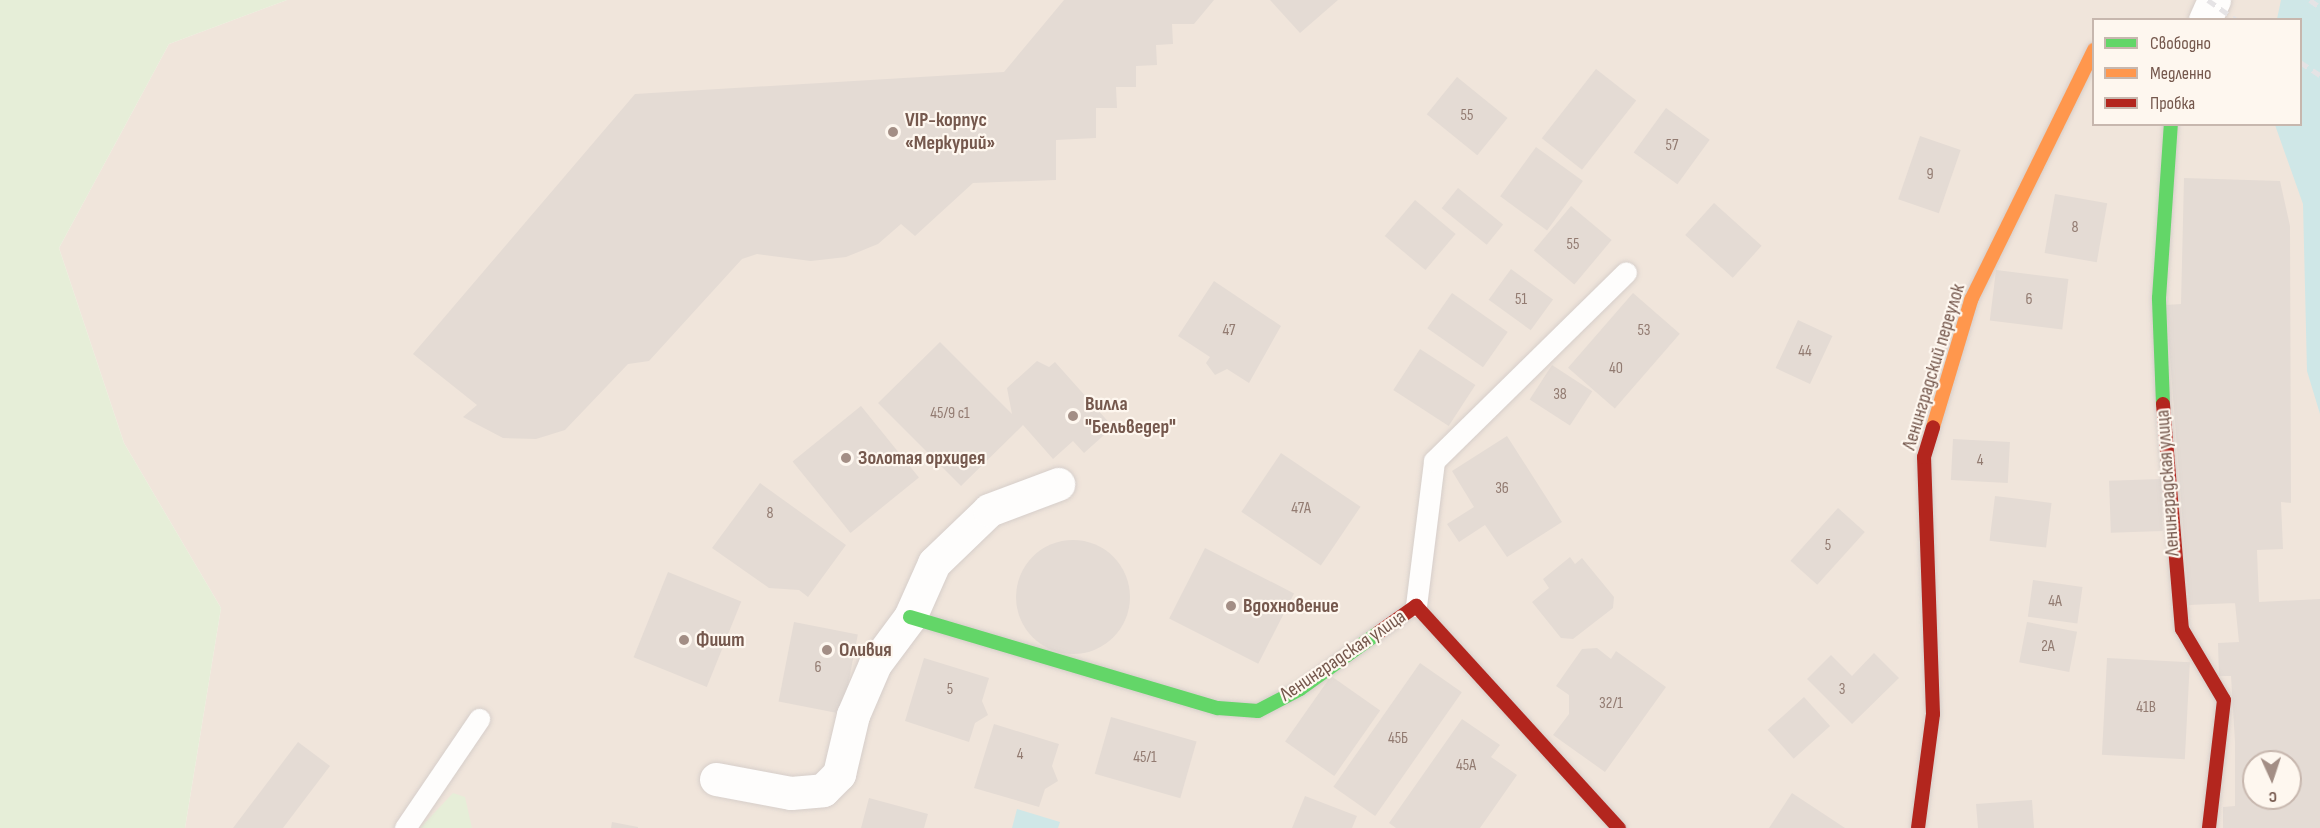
<!DOCTYPE html>
<html>
<head>
<meta charset="utf-8">
<style>
  body { margin:0 }
  #map { position:relative; width:2320px; height:828px; overflow:hidden; background:#f8f3ed; font-family:"Sofia Sans Condensed",sans-serif }
  div>[style] { position:absolute }
  [style*='--x'] { left:calc(var(--x)*1px); top:calc(var(--y)*1px); width:calc(var(--w)*1px); rotate:calc(var(--a)*1deg) }
  .residential>* { inset:0; background:#f0e5db }
  .green>* { inset:0; background:#e6eed8 }
  .water>* { inset:0; background:#cfe7e7 }
  .building>* { inset:0; background:#e4dbd4; transform-origin:0 0 }
  .round { border-radius:50% }
  .roads { filter:drop-shadow(0 0 2px #d6ceca) drop-shadow(0 0 2px #d6ceca) }
  .lane>* { height:21px; margin:-10.5px; padding:0 10.5px; transform-origin:10.5px; border-radius:10.5px; background:#fefdfc }
  .street>* { height:33px; margin:-16.5px; padding:0 16.5px; transform-origin:16.5px; border-radius:16.5px; background:#fefdfc }
  .fast>* { height:14px; margin:-7px; padding:0 7px; transform-origin:7px; border-radius:7px; background:#63d668 }
  .slow>* { height:14px; margin:-7px; padding:0 7px; transform-origin:7px; border-radius:7px; background:#ff974d }
  .jam>* { height:14px; margin:-7px; padding:0 7px; transform-origin:7px; border-radius:7px; background:#b3261e }
  .rail>* { height:4.5px; margin-top:-2.25px; transform-origin:0; background:repeating-linear-gradient(90deg,#e5e3e5 0 9px,transparent 0 15px) }
  .dots>* { width:16px; height:16px; translate:-50% -50%; box-sizing:border-box; border:3px solid #fef7ef; border-radius:50% }
  span { translate:-50% -50%; white-space:nowrap; text-align:center; line-height:1.15; -webkit-text-stroke:4.5px #fef7ef; paint-order:stroke }
  .number-label { font-size:16px; color:#927b71 }
  .number-label span { -webkit-text-stroke-width:0 }
  .poi-label { font-size:20px; color:#75584d; font-weight:700 }
  .left { translate:0 -50%; text-align:left }
  .street-label { font-size:20px; color:#75584d }
  .legend { position:absolute; left:2092px; top:18px; width:210px; height:108px; box-sizing:border-box; background:#fef7ef; border:2px solid #c7b7ae; margin:0; padding:8px 10px; list-style:none; font-size:18px; color:#75584d }
  .legend li { display:flex; align-items:center; gap:12px; height:30px }
  .legend b { width:30px; border:2px solid #c7b7ae }
  .north { position:absolute; left:2242px; top:750px; width:60px; height:60px; box-sizing:border-box; background:#fef7ef; border:2px solid #c7b7ae; border-radius:50%; rotate:177deg; font-size:16px; font-weight:700; line-height:24px; text-align:center; color:#75584d }
  .north::after { content:''; display:block; margin:auto; width:21px; height:27px; background:#a38e85; clip-path:polygon(50% 0,100% 100%,50% 72%,0 100%) }
</style>
</head>
<body>
<div id="map">
  <div class="residential">
    <div style="clip-path:polygon(evenodd,287px 0,2320px 0,2320px 828px,185px 828px,221px 608px,124px 443px,59px 248px,169px 44px,287px 0,2094px 20px,2300px 20px,2300px 124px,2094px 124px,2094px 20px,287px 0,2254px 762px,2290px 762px,2290px 798px,2254px 798px,2254px 762px)"></div>
  </div>
  <div class="green">
    <div style="clip-path:polygon(0 0,287px 0,169px 44px,59px 248px,124px 443px,221px 608px,185px 828px,0 828px)"></div>
    <div style="clip-path:polygon(453px 793px,465px 797px,472px 828px,420px 828px)"></div>
  </div>
  <div class="water">
    <div style="clip-path:polygon(2281px 0,2320px 0,2320px 414px,2307px 371px,2303px 204px,2275px 125px,2300px 124px,2300px 20px,2277px 19px)"></div>
    <div style="clip-path:polygon(1017px 809px,1060px 822px,1058px 828px,1012px 828px)"></div>
  </div>
  <div class="building">
    <div style="clip-path:polygon(1064px 0,1214px 0,1194px 24px,1172px 24px,1173px 44px,1156px 45px,1157px 65px,1136px 66px,1136px 87px,1116px 87px,1117px 108px,1096px 108px,1096px 138px,1056px 140px,1056px 180px,973px 183px,915px 236px,901px 224px,878px 244px,846px 257px,811px 261px,757px 254px,742px 259px,649px 361px,628px 364px,565px 430px,536px 439px,503px 438px,463px 417px,477px 405px,413px 354px,635px 94px,1004px 72px)"></div>
    <div style="clip-path:polygon(1270px 0,1338px 0,1300px 33px)"></div>
    <div style="left:1596px;top:69px;width:51px;height:88px;rotate:38deg"></div>
    <div style="left:1457px;top:77px;width:65px;height:48px;rotate:39deg"></div>
    <div style="left:1666px;top:108px;width:54px;height:55px;rotate:36deg"></div>
    <div style="left:1920px;top:136px;width:43px;height:67px;rotate:19deg"></div>
    <div style="left:1536px;top:147px;width:58px;height:61px;rotate:36deg"></div>
    <div style="clip-path:polygon(evenodd,2184px 178px,2280px 181px,2290px 226px,2291px 503px,2281px 502px,2283px 549px,2257px 550px,2259px 602px,2320px 599px,2320px 828px,2223px 828px,2223px 807px,2235px 806px,2235px 742px,2231px 676px,2219px 676px,2218px 643px,2239px 642px,2235px 603px,2189px 605px,2166px 305px,2181px 304px,2184px 178px,2254px 762px,2290px 762px,2290px 798px,2254px 798px,2254px 762px)"></div>
    <div style="left:1458px;top:188px;width:58px;height:26px;rotate:39deg"></div>
    <div style="left:2055px;top:194px;width:53px;height:60px;rotate:10deg"></div>
    <div style="left:1415px;top:200px;width:53px;height:47px;rotate:40deg"></div>
    <div style="left:1714px;top:203px;width:64px;height:43px;rotate:42deg"></div>
    <div style="left:1571px;top:206px;width:53px;height:58px;rotate:40deg"></div>
    <div style="left:1511px;top:269px;width:52px;height:38px;rotate:36deg"></div>
    <div style="left:1996px;top:270px;width:73px;height:51px;rotate:7deg"></div>
    <div style="clip-path:polygon(1214px 281px,1281px 326px,1249px 383px,1227px 369px,1215px 375px,1206px 363px,1210px 357px,1178px 336px)"></div>
    <div style="left:1452px;top:293px;width:68px;height:43px;rotate:35deg"></div>
    <div style="left:1633px;top:293px;width:62px;height:99px;rotate:41deg"></div>
    <div style="left:1798px;top:320px;width:38px;height:53px;rotate:25deg"></div>
    <div style="clip-path:polygon(940px 342px,1012px 414px,1007px 388px,1037px 361px,1049px 367px,1055px 362px,1113px 427px,1084px 453px,1073px 441px,1053px 459px,1023px 425px,961px 486px,878px 403px)"></div>
    <div style="left:1420px;top:349px;width:66px;height:49px;rotate:33deg"></div>
    <div style="left:1552px;top:365px;width:48px;height:41px;rotate:33deg"></div>
    <div style="left:861px;top:406px;width:92px;height:88px;rotate:51deg"></div>
    <div style="clip-path:polygon(1507px 436px,1562px 522px,1507px 557px,1485px 525px,1459px 542px,1447px 524px,1474px 507px,1452px 471px)"></div>
    <div style="left:1953px;top:439px;width:57px;height:41px;rotate:3deg"></div>
    <div style="left:1281px;top:453px;width:96px;height:71px;rotate:34deg"></div>
    <div style="left:2161px;top:479px;width:52px;height:52px;rotate:88deg"></div>
    <div style="clip-path:polygon(760px 483px,846px 545px,808px 597px,799px 590px,769px 588px,712px 548px)"></div>
    <div style="left:1995px;top:496px;width:57px;height:45px;rotate:7deg"></div>
    <div style="left:1838px;top:508px;width:36px;height:71px;rotate:42deg"></div>
    <div class="round" style="left:1016px;top:540px;width:114px;height:114px"></div>
    <div style="left:1205px;top:548px;width:100px;height:79px;rotate:27deg"></div>
    <div style="clip-path:polygon(1570px 557px,1575px 564px,1582px 558px,1614px 597px,1613px 608px,1573px 639px,1561px 638px,1532px 602px,1549px 588px,1543px 579px)"></div>
    <div style="left:668px;top:572px;width:79px;height:92px;rotate:22deg"></div>
    <div style="left:2033px;top:580px;width:50px;height:37px;rotate:8deg"></div>
    <div style="left:794px;top:622px;width:65px;height:81px;rotate:11deg"></div>
    <div style="left:2027px;top:622px;width:51px;height:41px;rotate:11deg"></div>
    <div style="clip-path:polygon(1597px 648px,1611px 659px,1616px 651px,1666px 687px,1605px 772px,1553px 735px,1569px 714px,1569px 695px,1556px 686px,1582px 649px)"></div>
    <div style="clip-path:polygon(1874px 653px,1899px 678px,1852px 724px,1807px 679px,1831px 655px,1852px 676px)"></div>
    <div style="clip-path:polygon(924px 658px,989px 678px,982px 701px,988px 715px,975px 723px,969px 742px,905px 721px)"></div>
    <div style="left:2107px;top:658px;width:83px;height:97px;rotate:3deg"></div>
    <div style="left:1420px;top:663px;width:51px;height:151px;rotate:35deg"></div>
    <div style="left:1331px;top:676px;width:60px;height:80px;rotate:35deg"></div>
    <div style="left:1804px;top:697px;width:39px;height:49px;rotate:48deg"></div>
    <div style="left:1111px;top:717px;width:89px;height:59px;rotate:16deg"></div>
    <div style="clip-path:polygon(1462px 719px,1500px 745px,1491px 757px,1517px 775px,1480px 828px,1396px 828px,1389px 823px)"></div>
    <div style="clip-path:polygon(994px 724px,1059px 744px,1052px 766px,1058px 781px,1045px 789px,1039px 807px,974px 788px)"></div>
    <div style="clip-path:polygon(298px 742px,330px 766px,283px 828px,233px 828px)"></div>
    <div style="clip-path:polygon(1792px 793px,1845px 828px,1769px 828px)"></div>
    <div style="clip-path:polygon(1305px 796px,1357px 816px,1352px 828px,1292px 828px)"></div>
    <div style="clip-path:polygon(869px 798px,928px 814px,924px 828px,861px 828px)"></div>
    <div style="clip-path:polygon(2032px 800px,2034px 828px,1978px 828px,1976px 804px)"></div>
    <div style="clip-path:polygon(612px 822px,638px 827px,638px 828px,611px 828px)"></div>
  </div>
  <div class="roads">
    <div class="lane">
      <div style="--x:1416;--y:606;--w:146;--a:-82.9"></div>
      <div style="--x:1434;--y:461;--w:269;--a:-44.5"></div>
      <div style="--x:405;--y:828;--w:132;--a:-55.8"></div>
    </div>
    <div class="street">
      <div style="--x:2205;--y:20;--w:22;--a:-66"></div>
      <div style="--x:716;--y:779;--w:76;--a:10.6"></div>
      <div style="--x:791;--y:793;--w:32;--a:-5"></div>
      <div style="--x:823;--y:790;--w:23;--a:-45"></div>
      <div style="--x:839;--y:774;--w:61;--a:-76.7"></div>
      <div style="--x:853;--y:715;--w:56;--a:-66.7"></div>
      <div style="--x:875;--y:664;--w:59;--a:-53.3"></div>
      <div style="--x:910;--y:617;--w:59;--a:-66"></div>
      <div style="--x:934;--y:563;--w:76;--a:-43.9"></div>
      <div style="--x:989;--y:510;--w:74;--a:-20.6"></div>
    </div>
    <div class="fast">
      <div style="--x:2163;--y:404;--w:106;--a:-92.2"></div>
      <div style="--x:2159;--y:298;--w:174;--a:-86.1"></div>
      <div style="--x:910;--y:617;--w:321;--a:16.5"></div>
      <div style="--x:1218;--y:708;--w:40;--a:4.3"></div>
      <div style="--x:1258;--y:711;--w:47;--a:-27.6"></div>
      <div style="--x:1300;--y:689;--w:96;--a:-35.7"></div>
    </div>
    <div class="slow">
      <div style="--x:1933;--y:427;--w:133;--a:-73.3"></div>
      <div style="--x:1971;--y:300;--w:279;--a:-63.8"></div>
    </div>
    <div class="jam">
      <div style="--x:2163;--y:404;--w:226;--a:85.2"></div>
      <div style="--x:2182;--y:629;--w:82;--a:59.4"></div>
      <div style="--x:2224;--y:700;--w:129;--a:96.7"></div>
      <div style="--x:1378;--y:633;--w:47;--a:-35.4"></div>
      <div style="--x:1416;--y:606;--w:301;--a:47.6"></div>
      <div style="--x:1918;--y:828;--w:115;--a:-82.5"></div>
      <div style="--x:1933;--y:714;--w:257;--a:-92"></div>
      <div style="--x:1924;--y:457;--w:31;--a:-73"></div>
    </div>
  </div>
  <div class="rail">
    <div style="--x:2208;--y:0;--w:35;--a:35"></div>
    <div style="--x:2310;--y:0;--w:12;--a:35"></div>
    <div style="--x:2300;--y:62;--w:24;--a:33"></div>
  </div>
  <div class="dots">
    <div style="left:893px;top:132px;background:#a38e85"></div>
    <div style="left:1073px;top:416px;background:#a38e85"></div>
    <div style="left:846px;top:458px;background:#a38e85"></div>
    <div style="left:1231px;top:606px;background:#a38e85"></div>
    <div style="left:684px;top:640px;background:#a38e85"></div>
    <div style="left:827px;top:650px;background:#a38e85"></div>
  </div>
  <div class="number-label">
    <span style="left:1467px;top:116px">55</span>
    <span style="left:1672px;top:146px">57</span>
    <span style="left:1930px;top:175px">9</span>
    <span style="left:2075px;top:228px">8</span>
    <span style="left:1573px;top:245px">55</span>
    <span style="left:1521px;top:300px">51</span>
    <span style="left:2029px;top:300px">6</span>
    <span style="left:1229px;top:331px">47</span>
    <span style="left:1644px;top:331px">53</span>
    <span style="left:1805px;top:352px">44</span>
    <span style="left:1616px;top:369px">40</span>
    <span style="left:1560px;top:395px">38</span>
    <span style="left:950px;top:414px">45/9 с1</span>
    <span style="left:1980px;top:461px">4</span>
    <span style="left:1502px;top:489px">36</span>
    <span style="left:1301px;top:509px">47А</span>
    <span style="left:770px;top:514px">8</span>
    <span style="left:1828px;top:546px">5</span>
    <span style="left:2055px;top:602px">4А</span>
    <span style="left:2048px;top:647px">2А</span>
    <span style="left:818px;top:668px">6</span>
    <span style="left:950px;top:690px">5</span>
    <span style="left:1842px;top:690px">3</span>
    <span style="left:1611px;top:704px">32/1</span>
    <span style="left:2146px;top:708px">41В</span>
    <span style="left:1398px;top:739px">45Б</span>
    <span style="left:1020px;top:755px">4</span>
    <span style="left:1145px;top:758px">45/1</span>
    <span style="left:1466px;top:766px">45А</span>
  </div>
  <div class="poi-label">
    <span class="left" style="left:905px;top:132px">VIP-корпус<br>«Меркурий»</span>
    <span class="left" style="left:1085px;top:416px">Вилла<br>"Бельведер"</span>
    <span class="left" style="left:858px;top:458px">Золотая орхидея</span>
    <span class="left" style="left:1243px;top:606px">Вдохновение</span>
    <span class="left" style="left:696px;top:640px">Фишт</span>
    <span class="left" style="left:839px;top:650px">Оливия</span>
  </div>
  <div class="street-label">
    <span style="left:1934px;top:367px;rotate:-73deg">Ленинградский переулок</span>
    <span style="left:2168px;top:483px;rotate:-94deg">Ленинградская улица</span>
    <span style="left:1343px;top:656px;rotate:-34deg">Ленинградская улица</span>
  </div>
  <ul class="legend">
  <li><b style="height:8px;background:#63d668"></b>Свободно</li>
  <li><b style="height:8px;background:#ff974d"></b>Медленно</li>
  <li><b style="height:8px;background:#b3261e"></b>Пробка</li>
  </ul>
  <div class="north">С</div>
</div>
</body>
</html>
